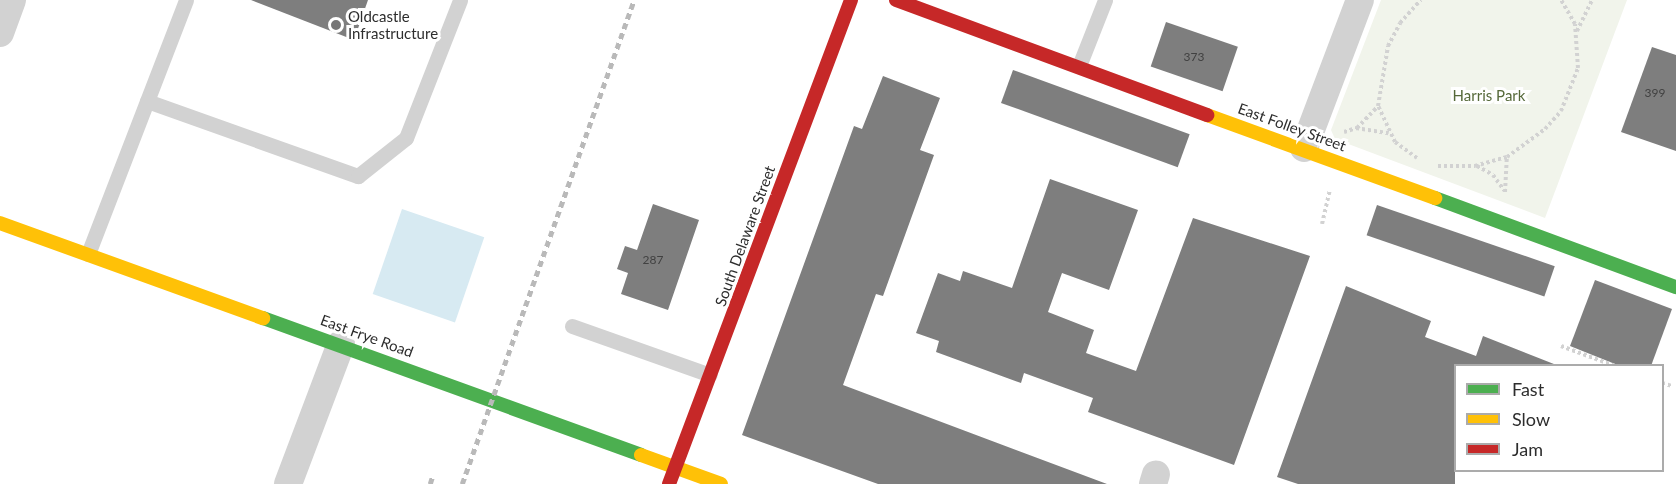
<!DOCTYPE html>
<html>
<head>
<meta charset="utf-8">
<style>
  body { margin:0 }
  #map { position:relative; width:1676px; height:484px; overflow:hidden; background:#fff; font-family:Lato,sans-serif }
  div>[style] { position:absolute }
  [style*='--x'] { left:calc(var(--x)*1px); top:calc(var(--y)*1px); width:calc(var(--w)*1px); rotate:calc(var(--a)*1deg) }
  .green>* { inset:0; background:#f1f4eb }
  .water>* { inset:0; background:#d7eaf2; transform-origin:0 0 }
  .building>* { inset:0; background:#7e7e7e; transform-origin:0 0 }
  .path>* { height:4px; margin-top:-2px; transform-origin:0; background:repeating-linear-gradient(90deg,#d2d2d2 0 3px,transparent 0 6px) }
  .lane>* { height:15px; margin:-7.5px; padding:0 7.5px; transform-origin:7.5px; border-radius:7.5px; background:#d2d2d2 }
  .street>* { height:28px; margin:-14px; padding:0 14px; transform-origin:14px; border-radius:14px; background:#d2d2d2 }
  .fast>* { height:14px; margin:-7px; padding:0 7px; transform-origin:7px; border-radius:7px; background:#4caf50 }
  .slow>* { height:14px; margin:-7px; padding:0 7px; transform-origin:7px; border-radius:7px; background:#ffc107 }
  .jam>* { height:14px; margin:-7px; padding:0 7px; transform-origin:7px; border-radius:7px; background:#c62828 }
  .rail>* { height:4.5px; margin-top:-2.25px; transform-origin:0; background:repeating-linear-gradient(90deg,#b9b9b9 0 6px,transparent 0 10.5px) }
  .dots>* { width:16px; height:16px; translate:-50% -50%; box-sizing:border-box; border:3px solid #fff; border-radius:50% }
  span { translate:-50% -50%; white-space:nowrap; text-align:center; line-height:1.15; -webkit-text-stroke:6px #fff; paint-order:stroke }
  .number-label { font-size:12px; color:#414141 }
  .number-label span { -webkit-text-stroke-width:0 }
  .poi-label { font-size:15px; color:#2d2d2d }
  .left { translate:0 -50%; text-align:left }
  .park-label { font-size:15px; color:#56693a }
  .street-label { font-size:15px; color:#2d2d2d }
  .legend { position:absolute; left:1454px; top:364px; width:210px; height:108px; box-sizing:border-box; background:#fff; border:2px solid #ababab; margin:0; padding:8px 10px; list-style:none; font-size:18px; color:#2d2d2d }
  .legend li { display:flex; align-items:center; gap:12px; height:30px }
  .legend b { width:30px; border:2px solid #ababab }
</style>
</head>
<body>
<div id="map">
  <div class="green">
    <div style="clip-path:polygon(1381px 0,1627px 0,1545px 218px,1335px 139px,1331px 130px)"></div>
  </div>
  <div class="water">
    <div style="left:402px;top:209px;width:87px;height:90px;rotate:19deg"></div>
  </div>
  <div class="building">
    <div style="clip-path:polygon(251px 0,368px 0,354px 40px)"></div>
    <div style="left:1166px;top:22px;width:76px;height:47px;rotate:19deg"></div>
    <div style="clip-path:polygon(1652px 47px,1676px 55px,1676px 151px,1621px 132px)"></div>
    <div style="left:1013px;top:70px;width:188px;height:35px;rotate:20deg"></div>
    <div style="clip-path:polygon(883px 76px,940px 98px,920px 150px,934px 155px,883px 296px,876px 294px,843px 385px,1107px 484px,878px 484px,742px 435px,854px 126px,862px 129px)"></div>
    <div style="clip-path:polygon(1050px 179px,1138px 210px,1109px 290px,1062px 273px,1048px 312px,1094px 330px,1086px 353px,1136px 371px,1193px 218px,1310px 256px,1234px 465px,1088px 412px,1093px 398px,1024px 373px,1021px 383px,936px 352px,939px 341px,916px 333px,938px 273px,960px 281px,963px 271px,1012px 288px)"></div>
    <div style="clip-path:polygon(653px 204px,699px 220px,668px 310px,621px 294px,628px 273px,617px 269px,625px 246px,637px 250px)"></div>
    <div style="left:1377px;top:205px;width:188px;height:32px;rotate:19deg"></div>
    <div style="clip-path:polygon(1595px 280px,1672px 309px,1651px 366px,1620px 366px,1570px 346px)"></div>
    <div style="clip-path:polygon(1346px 286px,1431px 321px,1425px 337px,1476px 356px,1483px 336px,1559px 366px,1455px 366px,1455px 484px,1298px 484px,1277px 477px)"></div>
  </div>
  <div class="path">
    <div style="--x:1577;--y:31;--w:34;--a:-64"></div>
    <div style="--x:1357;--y:128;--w:30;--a:-46"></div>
    <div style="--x:1344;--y:132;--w:13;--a:-18"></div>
    <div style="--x:1356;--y:128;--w:33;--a:9"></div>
    <div style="--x:1417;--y:158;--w:27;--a:-144"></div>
    <div style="--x:1395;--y:142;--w:40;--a:-115"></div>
    <div style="--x:1378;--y:106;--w:61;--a:-80.5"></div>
    <div style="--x:1388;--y:46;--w:26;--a:-62"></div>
    <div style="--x:1400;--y:23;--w:31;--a:-48"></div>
    <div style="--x:1438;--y:166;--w:37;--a:0"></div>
    <div style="--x:1475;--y:166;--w:33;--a:-16"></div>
    <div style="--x:1507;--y:157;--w:47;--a:-36.4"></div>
    <div style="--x:1545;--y:129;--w:24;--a:-48"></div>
    <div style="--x:1561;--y:111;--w:46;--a:-68.4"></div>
    <div style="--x:1578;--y:68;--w:44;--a:-93.9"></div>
    <div style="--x:1575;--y:24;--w:28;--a:-120"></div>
    <div style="--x:1477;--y:166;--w:18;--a:29"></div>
    <div style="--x:1493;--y:175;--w:19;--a:54"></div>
    <div style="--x:1505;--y:192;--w:35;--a:-87"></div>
    <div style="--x:1322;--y:224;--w:35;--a:-77"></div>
    <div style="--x:1561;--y:346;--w:58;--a:20.3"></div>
    <div style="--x:1662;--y:383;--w:10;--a:17"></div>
  </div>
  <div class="lane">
    <div style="--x:1079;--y:66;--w:71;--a:-68.5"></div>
    <div style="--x:147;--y:101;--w:224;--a:19.6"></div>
    <div style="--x:358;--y:176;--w:61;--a:-38.4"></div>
    <div style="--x:406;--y:138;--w:148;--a:-68.6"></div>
    <div style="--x:88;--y:254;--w:272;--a:-68.9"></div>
    <div style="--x:572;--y:326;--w:146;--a:19.5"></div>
  </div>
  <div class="street">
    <div style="--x:0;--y:33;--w:35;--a:-70"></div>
    <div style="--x:1304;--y:148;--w:158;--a:-69.3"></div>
    <div style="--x:288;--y:484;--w:150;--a:-69.3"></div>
    <div style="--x:1153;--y:484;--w:10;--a:-73"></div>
  </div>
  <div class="fast">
    <div style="--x:1435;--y:198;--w:257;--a:20.3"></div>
    <div style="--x:263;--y:318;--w:402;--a:19.9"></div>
  </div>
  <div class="slow">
    <div style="--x:1207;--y:115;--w:243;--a:20"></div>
    <div style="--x:0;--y:223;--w:280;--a:19.9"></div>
    <div style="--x:641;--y:455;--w:85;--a:19.9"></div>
  </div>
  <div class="jam">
    <div style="--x:896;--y:0;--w:332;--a:20.3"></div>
    <div style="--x:669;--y:484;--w:517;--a:-69.39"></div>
  </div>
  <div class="rail">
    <div style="--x:430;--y:484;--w:10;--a:-73"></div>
    <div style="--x:462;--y:484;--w:514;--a:-70.44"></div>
  </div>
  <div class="dots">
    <div style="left:336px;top:25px;background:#767676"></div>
  </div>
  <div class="number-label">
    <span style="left:1194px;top:57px">373</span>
    <span style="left:1655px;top:93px">399</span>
    <span style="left:653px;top:260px">287</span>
  </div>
  <div class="poi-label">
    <span class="left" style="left:348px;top:25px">Oldcastle<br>Infrastructure</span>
  </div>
  <div class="park-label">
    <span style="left:1489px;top:96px">Harris Park</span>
  </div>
  <div class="street-label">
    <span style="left:1292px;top:127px;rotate:20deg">East Folley Street</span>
    <span style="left:745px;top:236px;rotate:-70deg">South Delaware Street</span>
    <span style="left:367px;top:336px;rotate:20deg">East Frye Road</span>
  </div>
  <ul class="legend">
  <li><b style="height:8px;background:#4caf50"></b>Fast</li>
  <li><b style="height:8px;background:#ffc107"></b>Slow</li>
  <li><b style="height:8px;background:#c62828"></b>Jam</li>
  </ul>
</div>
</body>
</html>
